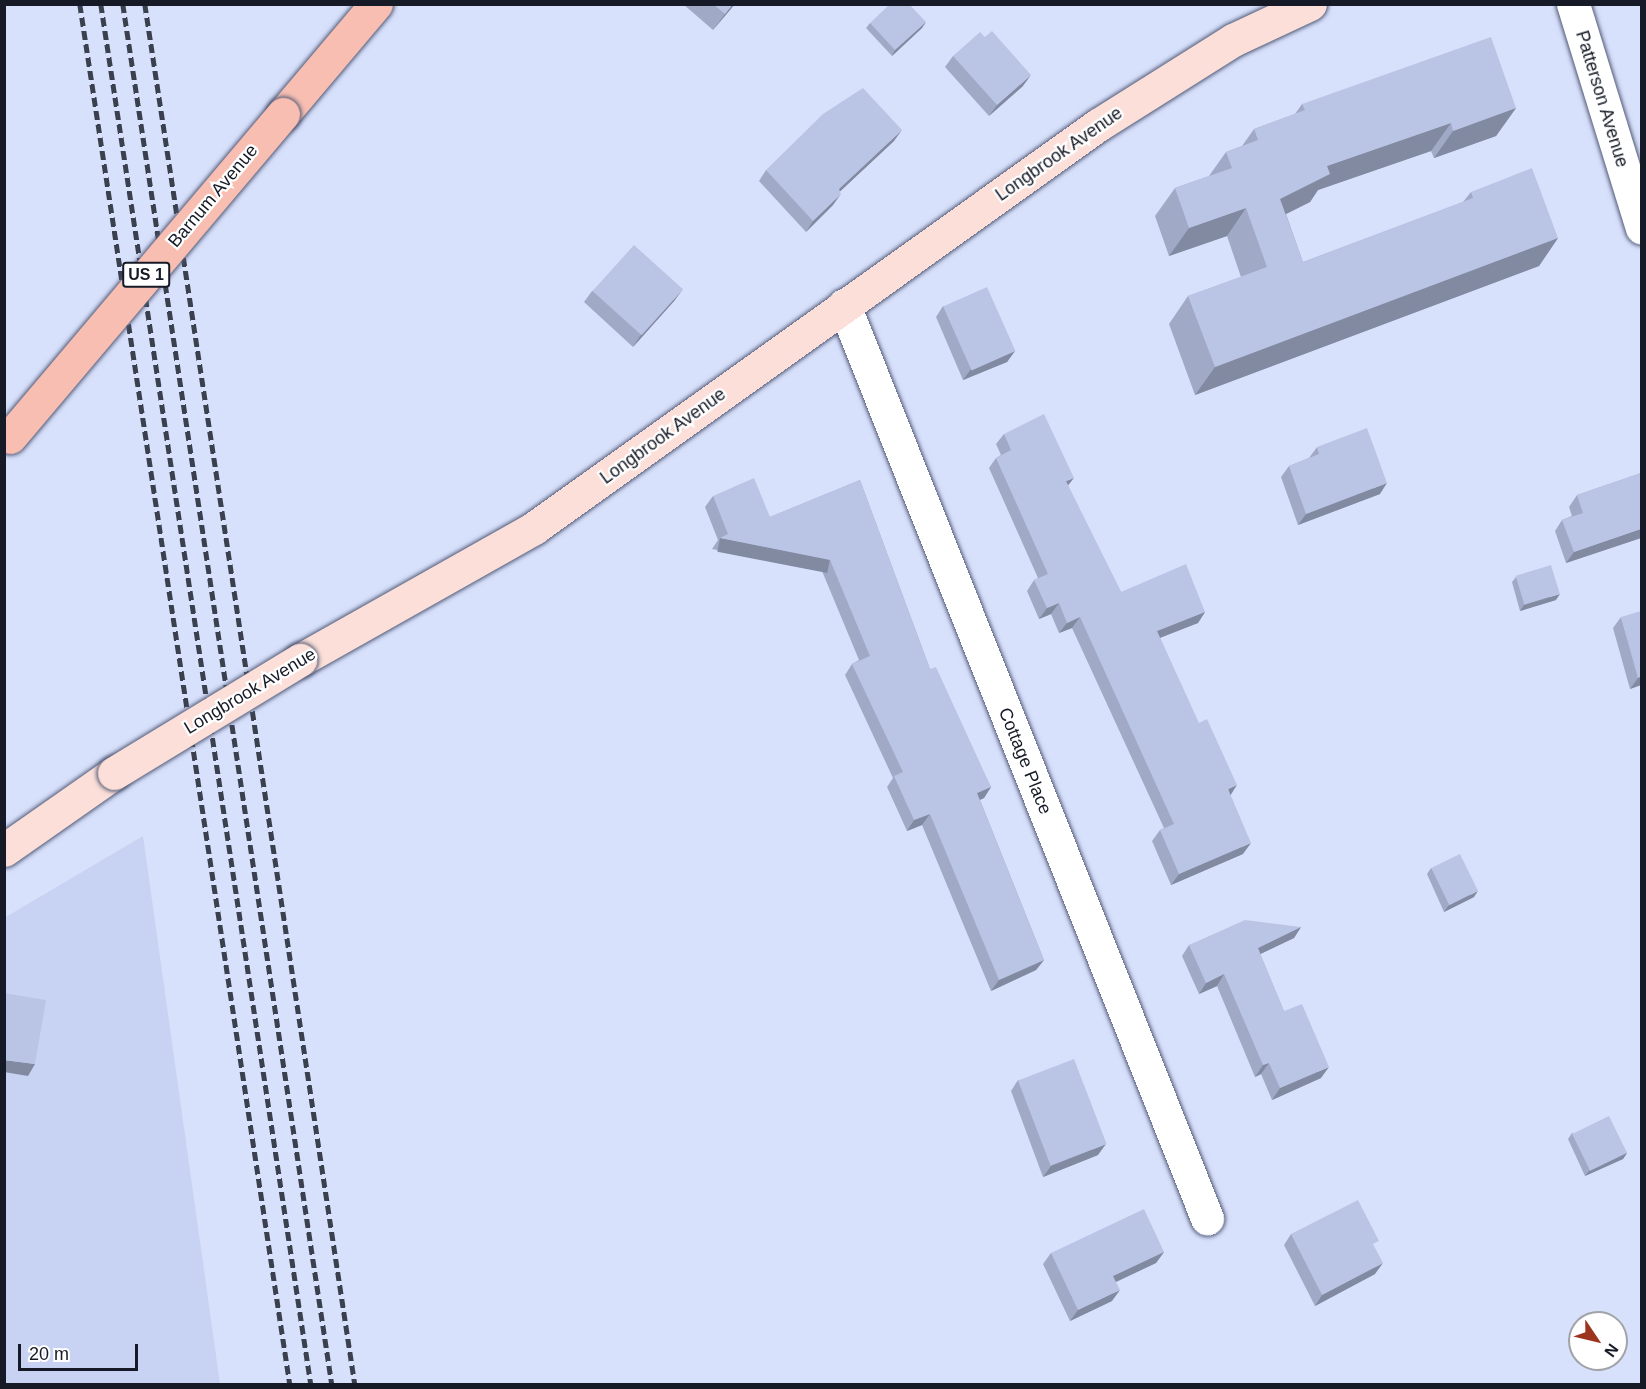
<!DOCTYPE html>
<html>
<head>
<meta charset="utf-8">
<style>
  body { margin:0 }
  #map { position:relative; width:1646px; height:1389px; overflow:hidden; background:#d8e1fc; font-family:Helvetica,sans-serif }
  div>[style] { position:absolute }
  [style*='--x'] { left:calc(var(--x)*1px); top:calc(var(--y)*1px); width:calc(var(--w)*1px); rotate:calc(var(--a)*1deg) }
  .built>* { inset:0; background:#c8d2f2 }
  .roads { filter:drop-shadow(0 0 2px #515a77) drop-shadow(0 0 2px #515a77) }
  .street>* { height:33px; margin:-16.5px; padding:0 16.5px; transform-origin:16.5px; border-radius:16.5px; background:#fff }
  .secondary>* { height:33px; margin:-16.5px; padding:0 16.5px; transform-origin:16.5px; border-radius:16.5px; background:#fbdfd8 }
  .primary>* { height:33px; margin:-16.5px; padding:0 16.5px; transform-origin:16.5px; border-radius:16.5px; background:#f7beb1 }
  .rail>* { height:4.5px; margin-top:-2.25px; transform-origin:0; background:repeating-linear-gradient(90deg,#3b404f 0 9px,transparent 0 13.5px) }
  .bridges { filter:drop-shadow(0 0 2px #515a77) drop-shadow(0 0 2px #515a77) }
  .secondary-bridge>* { height:33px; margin:-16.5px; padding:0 16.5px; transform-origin:16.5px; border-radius:16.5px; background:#fbdfd8 }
  .primary-bridge>* { height:33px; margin:-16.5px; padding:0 16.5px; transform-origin:16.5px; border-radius:16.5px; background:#f7beb1 }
  .wall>* { inset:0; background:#a0a9c6 }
  .shaded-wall>* { inset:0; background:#828aa1; transform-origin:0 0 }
  .building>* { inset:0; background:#bac5e6; transform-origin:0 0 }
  span { translate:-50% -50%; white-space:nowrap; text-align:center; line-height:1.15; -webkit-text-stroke:4.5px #fff; paint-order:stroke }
  .shield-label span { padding:2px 4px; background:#fff; border:2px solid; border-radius:4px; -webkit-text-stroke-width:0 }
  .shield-label { font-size:16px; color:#161a26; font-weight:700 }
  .street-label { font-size:18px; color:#161a26 }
  .frame { position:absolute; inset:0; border:6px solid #161a26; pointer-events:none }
  .north { position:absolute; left:1568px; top:1311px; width:60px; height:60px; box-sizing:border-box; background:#fff; border:2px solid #a2a3a8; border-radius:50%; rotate:125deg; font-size:16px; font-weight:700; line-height:24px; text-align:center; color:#161a26 }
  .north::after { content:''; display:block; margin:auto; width:21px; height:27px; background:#9d341e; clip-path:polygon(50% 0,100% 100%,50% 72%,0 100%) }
  .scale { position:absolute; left:18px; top:1344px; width:120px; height:27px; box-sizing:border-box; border:3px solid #161a26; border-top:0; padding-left:8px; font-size:18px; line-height:21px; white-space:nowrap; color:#161a26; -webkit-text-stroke:4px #fff; paint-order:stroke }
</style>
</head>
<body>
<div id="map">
  <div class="built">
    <div style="clip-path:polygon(143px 836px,220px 1384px,5px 1384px,4px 918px)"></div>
  </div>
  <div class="roads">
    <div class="street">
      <div style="--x:1573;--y:4;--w:234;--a:72.9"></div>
      <div style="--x:844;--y:305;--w:983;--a:68.32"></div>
    </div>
    <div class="secondary">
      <div style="--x:300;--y:660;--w:269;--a:-29.4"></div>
      <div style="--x:534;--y:528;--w:693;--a:-35.55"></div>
      <div style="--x:1098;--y:125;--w:160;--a:-32.2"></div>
      <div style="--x:1233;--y:40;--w:85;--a:-25.1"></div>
      <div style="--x:4;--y:850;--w:134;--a:-35"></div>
    </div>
    <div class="primary">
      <div style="--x:283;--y:114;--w:144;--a:-49.8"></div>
    </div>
  </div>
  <div class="rail">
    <div style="--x:80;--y:4;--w:1396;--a:81.35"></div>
    <div style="--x:101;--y:4;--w:1396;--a:81.35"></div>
    <div style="--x:123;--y:4;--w:1396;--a:81.39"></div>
    <div style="--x:145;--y:4;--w:1396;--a:81.35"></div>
  </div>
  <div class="bridges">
    <div class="secondary-bridge">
      <div style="--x:114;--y:773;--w:218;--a:-31.3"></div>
    </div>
    <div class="primary-bridge">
      <div style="--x:10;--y:437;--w:423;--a:-49.8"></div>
    </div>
  </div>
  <div class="wall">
    <div style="clip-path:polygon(683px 4px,735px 4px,713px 30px)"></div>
    <div style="clip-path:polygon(926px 22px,922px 28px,892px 56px,866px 28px,870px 23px)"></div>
    <div style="clip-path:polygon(953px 56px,1023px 86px,989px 116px,945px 67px)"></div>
    <div style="clip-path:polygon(1302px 104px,1516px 108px,1496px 136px,1434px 158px,1431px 151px,1318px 190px,1310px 202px,1286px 214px,1303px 262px,1463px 202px,1471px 192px,1558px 238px,1539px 266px,1195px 395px,1169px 324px,1188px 296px,1241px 277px,1227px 236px,1169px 256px,1155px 216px,1175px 188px,1209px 176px,1226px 152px,1242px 146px,1254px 129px,1295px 114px)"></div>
    <div style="clip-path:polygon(894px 141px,840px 191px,833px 205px,806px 232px,759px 181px,766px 170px)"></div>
    <div style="clip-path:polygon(592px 291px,675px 300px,633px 347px,584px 302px)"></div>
    <div style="clip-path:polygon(943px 306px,1015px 351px,1007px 362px,963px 380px,936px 317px)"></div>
    <div style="clip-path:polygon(1004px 434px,1068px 486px,1121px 592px,1205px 612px,1198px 623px,1160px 638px,1230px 795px,1243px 854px,1171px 885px,1152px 841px,1160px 830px,1164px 828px,1072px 628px,1059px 633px,1051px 614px,1039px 619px,1027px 591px,1034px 580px,1038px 578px,989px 468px,996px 458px,1001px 455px,996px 444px)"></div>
    <div style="clip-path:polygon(1317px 447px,1380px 494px,1298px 525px,1281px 477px,1289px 466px,1309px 458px)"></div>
    <div style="clip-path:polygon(1641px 473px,1641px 538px,1566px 563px,1555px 531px,1562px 520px,1572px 516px,1569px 507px,1577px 495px)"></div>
    <div style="clip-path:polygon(860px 480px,930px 669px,991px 787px,984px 798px,980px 800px,1044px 960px,1036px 970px,991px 991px,922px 825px,907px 831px,887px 787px,893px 778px,845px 675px,852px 664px,859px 660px,822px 571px,712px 549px,718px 540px,705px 507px,713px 496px,770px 517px)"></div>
    <div style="clip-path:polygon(1516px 577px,1556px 600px,1520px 611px,1512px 582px)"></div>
    <div style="clip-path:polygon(1621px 617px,1641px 685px,1630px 689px,1613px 628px)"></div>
    <div style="clip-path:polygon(1431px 868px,1474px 897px,1444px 912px,1427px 874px)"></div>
    <div style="clip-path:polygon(1301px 927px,1294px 938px,1260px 954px,1284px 1011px,1321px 1078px,1272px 1100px,1261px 1074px,1255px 1077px,1217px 986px,1199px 994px,1182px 956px,1189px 945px)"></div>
    <div style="clip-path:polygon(1018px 1080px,1098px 1155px,1043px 1177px,1011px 1091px)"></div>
    <div style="clip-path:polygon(1572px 1133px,1627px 1153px,1623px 1159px,1585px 1176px,1568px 1139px)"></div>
    <div style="clip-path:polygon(1291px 1234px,1374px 1247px,1375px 1274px,1315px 1306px,1284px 1245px)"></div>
    <div style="clip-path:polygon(1164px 1252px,1156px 1263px,1116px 1282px,1112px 1301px,1070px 1321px,1043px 1264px,1051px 1253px)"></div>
  </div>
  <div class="shaded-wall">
    <div style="clip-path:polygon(733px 4px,735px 4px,713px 30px,725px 14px)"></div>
    <div style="clip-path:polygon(926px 22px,922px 28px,892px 56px,895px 50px)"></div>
    <div style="clip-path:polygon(1031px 75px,1023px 86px,989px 116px,997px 105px)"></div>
    <div style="clip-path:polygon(1516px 108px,1496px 136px,1434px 158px,1453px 131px)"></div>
    <div style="clip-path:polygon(1451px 123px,1431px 151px,1318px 190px,1310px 202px,1260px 227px,1280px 199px,1327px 166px)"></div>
    <div style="clip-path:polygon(902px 130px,894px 141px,831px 200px,839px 189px)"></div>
    <div style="clip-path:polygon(841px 194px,833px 205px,806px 232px,813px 221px)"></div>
    <div style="clip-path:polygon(1246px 208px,1227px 236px,1169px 256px,1189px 228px)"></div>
    <div style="clip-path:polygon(1558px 238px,1539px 266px,1195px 395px,1215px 367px)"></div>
    <div style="clip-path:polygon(683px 289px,675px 300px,633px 347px,640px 336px)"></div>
    <div style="clip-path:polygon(1015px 351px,1007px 362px,963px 380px,971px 369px)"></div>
    <div style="clip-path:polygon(1074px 478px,1066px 488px,1066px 481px)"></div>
    <div style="clip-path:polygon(1387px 483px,1380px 494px,1298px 525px,1306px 514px)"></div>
    <div style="clip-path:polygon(1641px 529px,1641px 538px,1566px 563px,1574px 552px)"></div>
    <div style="left:720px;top:538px;width:112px;height:14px;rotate:11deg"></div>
    <div style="clip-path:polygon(1560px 594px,1556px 600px,1520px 611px,1524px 605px)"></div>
    <div style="clip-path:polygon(1059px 603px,1051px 614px,1039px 619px,1047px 608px)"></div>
    <div style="clip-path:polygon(1205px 612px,1198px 623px,1149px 642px,1157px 631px)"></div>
    <div style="clip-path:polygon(1080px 617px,1072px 628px,1059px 633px,1067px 623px)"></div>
    <div style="clip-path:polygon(1641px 676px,1641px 685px,1630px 689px,1638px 678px)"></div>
    <div style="clip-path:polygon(1237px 785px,1230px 796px,1228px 789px)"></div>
    <div style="clip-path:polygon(991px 787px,984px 798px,970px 804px,977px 793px)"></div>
    <div style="clip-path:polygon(930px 814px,922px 825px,907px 831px,914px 820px)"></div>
    <div style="clip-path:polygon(1251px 843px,1243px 854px,1171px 885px,1179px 874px)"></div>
    <div style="clip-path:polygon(1478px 891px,1474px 897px,1444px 912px,1448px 906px)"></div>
    <div style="clip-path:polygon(1301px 927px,1294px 938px,1250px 959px,1258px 948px)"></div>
    <div style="clip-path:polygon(1044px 960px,1036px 970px,991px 991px,999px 980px)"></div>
    <div style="clip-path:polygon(1224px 974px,1217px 986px,1199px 994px,1206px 983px)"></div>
    <div style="clip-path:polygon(4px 1060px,35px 1064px,28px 1076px,4px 1072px)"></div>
    <div style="clip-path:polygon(1269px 1063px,1261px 1074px,1255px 1077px,1263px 1065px)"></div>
    <div style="clip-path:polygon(1329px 1067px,1321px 1078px,1272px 1100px,1280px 1088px)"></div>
    <div style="clip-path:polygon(1106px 1144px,1098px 1155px,1043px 1177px,1051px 1166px)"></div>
    <div style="clip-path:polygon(1627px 1153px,1623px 1159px,1585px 1176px,1589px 1171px)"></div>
    <div style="clip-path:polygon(1164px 1252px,1156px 1263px,1105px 1287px,1113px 1276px)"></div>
    <div style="clip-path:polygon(1383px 1263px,1375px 1274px,1315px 1306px,1322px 1295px)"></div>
    <div style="clip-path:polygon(1120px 1290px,1112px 1301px,1070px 1321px,1078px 1310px)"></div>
  </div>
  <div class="building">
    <div style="clip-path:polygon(713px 4px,733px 4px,725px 14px)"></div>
    <div style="clip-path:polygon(890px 4px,909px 4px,926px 22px,895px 50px,870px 23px)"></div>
    <div style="clip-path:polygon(992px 31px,1031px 75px,997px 105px,953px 56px,980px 32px,985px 37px)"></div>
    <div style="clip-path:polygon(1491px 37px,1516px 108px,1453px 131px,1451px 123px,1327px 166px,1330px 174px,1280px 199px,1303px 262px,1473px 198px,1471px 192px,1532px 168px,1558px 238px,1215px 367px,1188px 296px,1267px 267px,1246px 208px,1189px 228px,1175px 188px,1232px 168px,1226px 152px,1258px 140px,1254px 129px,1305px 110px,1302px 104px)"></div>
    <div style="clip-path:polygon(863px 88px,902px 130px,839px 189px,841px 194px,813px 221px,766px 170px,823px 114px)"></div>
    <div style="left:634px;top:245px;width:66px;height:62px;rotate:42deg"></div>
    <div style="left:987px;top:287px;width:70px;height:48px;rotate:66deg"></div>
    <div style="clip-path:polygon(1044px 414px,1074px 478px,1066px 481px,1121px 592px,1186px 564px,1205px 612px,1157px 631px,1199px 723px,1207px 719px,1237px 785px,1228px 789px,1251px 843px,1179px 874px,1160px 830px,1174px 824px,1080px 617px,1067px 623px,1059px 603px,1047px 608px,1034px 580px,1048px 574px,996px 458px,1011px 450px,1004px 434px)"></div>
    <div style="clip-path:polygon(1367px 428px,1387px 483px,1306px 514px,1289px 466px,1319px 454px,1317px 447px)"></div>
    <div style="clip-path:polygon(1641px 473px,1641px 529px,1574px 552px,1562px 520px,1583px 513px,1577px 495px)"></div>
    <div style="clip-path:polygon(754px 478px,770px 517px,860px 480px,930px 669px,936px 667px,991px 787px,977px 793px,1044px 960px,999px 980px,930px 814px,914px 820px,894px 776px,903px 772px,852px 664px,870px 656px,830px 560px,720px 538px,728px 534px,713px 496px)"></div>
    <div style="left:1551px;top:565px;width:30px;height:37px;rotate:73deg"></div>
    <div style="clip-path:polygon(1641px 611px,1641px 676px,1638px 678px,1621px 617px)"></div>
    <div style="left:1460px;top:854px;width:41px;height:32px;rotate:64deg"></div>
    <div style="clip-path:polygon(1245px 920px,1301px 927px,1258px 948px,1284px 1011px,1302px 1004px,1329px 1067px,1280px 1088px,1269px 1063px,1263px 1065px,1224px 974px,1206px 983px,1189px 945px)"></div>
    <div style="clip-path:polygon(4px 993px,46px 1000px,35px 1064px,4px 1060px)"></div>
    <div style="left:1074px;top:1059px;width:91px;height:60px;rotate:69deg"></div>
    <div style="left:1609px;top:1116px;width:41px;height:41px;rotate:64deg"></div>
    <div style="clip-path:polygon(1358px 1200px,1379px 1241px,1373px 1244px,1383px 1263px,1322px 1295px,1291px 1234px)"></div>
    <div style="clip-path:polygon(1144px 1209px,1164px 1252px,1113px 1276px,1120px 1290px,1078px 1310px,1051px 1253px)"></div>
  </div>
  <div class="shield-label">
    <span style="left:146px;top:275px">US 1</span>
  </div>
  <div class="street-label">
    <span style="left:1602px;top:99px;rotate:73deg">Patterson Avenue</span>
    <span style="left:1059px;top:154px;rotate:-35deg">Longbrook Avenue</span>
    <span style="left:213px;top:196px;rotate:-50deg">Barnum Avenue</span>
    <span style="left:663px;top:436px;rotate:-36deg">Longbrook Avenue</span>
    <span style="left:250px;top:691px;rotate:-31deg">Longbrook Avenue</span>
    <span style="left:1025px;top:761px;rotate:68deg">Cottage Place</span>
  </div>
  <div class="frame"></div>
  <div class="north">N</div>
  <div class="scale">20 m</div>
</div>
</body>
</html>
